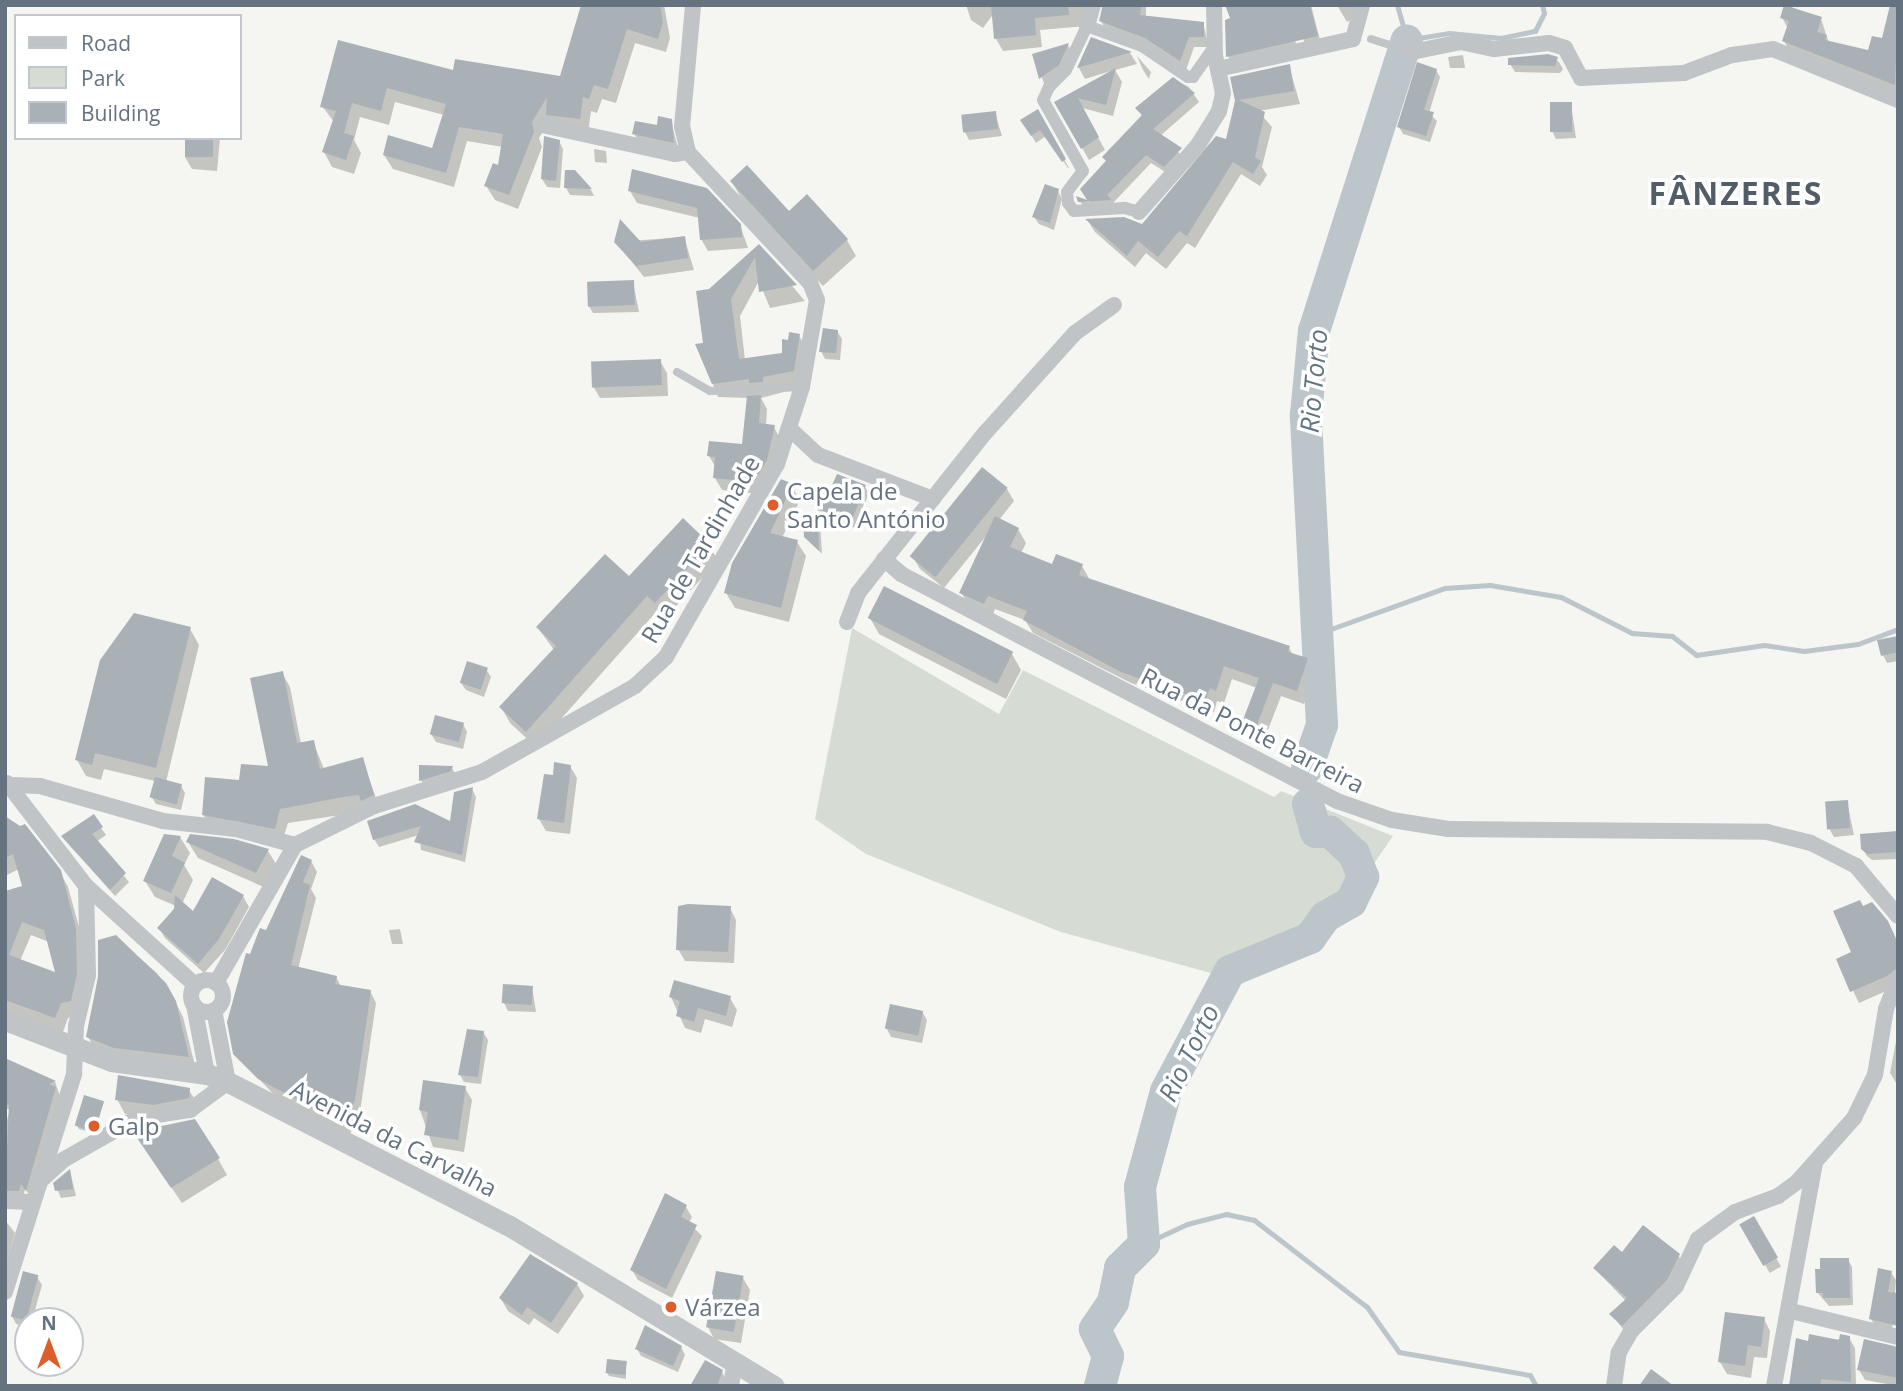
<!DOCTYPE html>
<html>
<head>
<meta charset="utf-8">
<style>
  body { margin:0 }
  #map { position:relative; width:1903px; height:1391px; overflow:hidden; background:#f5f5f2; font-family:"Open Sans",sans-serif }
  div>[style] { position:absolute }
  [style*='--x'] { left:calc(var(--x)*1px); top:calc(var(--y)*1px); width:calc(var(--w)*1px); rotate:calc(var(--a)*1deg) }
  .green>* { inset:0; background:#d6dcd3 }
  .shadow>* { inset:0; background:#0003; transform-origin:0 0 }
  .stream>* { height:5px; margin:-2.5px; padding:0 2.5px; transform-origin:2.5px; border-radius:2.5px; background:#bcc5ca }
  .river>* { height:32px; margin:-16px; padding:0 16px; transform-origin:16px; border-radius:16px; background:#bcc5ca }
  .building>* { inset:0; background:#a9b1b6; transform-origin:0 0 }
  .service>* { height:8px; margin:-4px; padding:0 4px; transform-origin:4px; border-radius:4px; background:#c0c4c7 }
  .pedestrian>* { height:12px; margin:-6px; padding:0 6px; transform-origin:6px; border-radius:6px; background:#c0c4c7 }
  .minor>* { height:16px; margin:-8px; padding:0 8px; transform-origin:8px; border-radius:8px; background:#c0c4c7 }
  .minor>.ring { margin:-8px; padding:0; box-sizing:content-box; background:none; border:16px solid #c0c4c7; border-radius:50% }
  .tertiary>* { height:21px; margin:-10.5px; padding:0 10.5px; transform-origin:10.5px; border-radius:10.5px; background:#c0c4c7 }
  .dots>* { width:19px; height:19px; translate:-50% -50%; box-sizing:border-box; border:4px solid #fff; border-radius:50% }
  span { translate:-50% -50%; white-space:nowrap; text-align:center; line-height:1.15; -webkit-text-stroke:7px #fff; paint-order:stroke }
  .poi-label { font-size:24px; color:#657381 }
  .left { translate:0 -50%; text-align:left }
  .street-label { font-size:24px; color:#657381 }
  .water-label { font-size:26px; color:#61757f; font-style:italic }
  .district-label { font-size:32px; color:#535d67; font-weight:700; letter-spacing:2px }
  .frame { position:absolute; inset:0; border:7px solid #657381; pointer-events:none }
  .legend { position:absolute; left:14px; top:14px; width:228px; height:126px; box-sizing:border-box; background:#fff; border:2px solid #c1c7cd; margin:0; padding:9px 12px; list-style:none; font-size:21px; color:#657381 }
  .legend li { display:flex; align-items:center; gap:14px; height:35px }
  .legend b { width:35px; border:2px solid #c1c7cd }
  .north { position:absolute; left:14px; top:1307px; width:70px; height:70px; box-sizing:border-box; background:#fff; border:2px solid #c1c7cd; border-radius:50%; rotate:0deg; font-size:19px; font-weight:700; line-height:28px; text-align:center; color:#657381 }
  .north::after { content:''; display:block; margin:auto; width:24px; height:32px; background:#db5e2b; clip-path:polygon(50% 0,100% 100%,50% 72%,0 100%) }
</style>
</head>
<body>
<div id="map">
  <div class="green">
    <div style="clip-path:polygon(852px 628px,999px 714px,1023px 670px,1274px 797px,1281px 791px,1393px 836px,1359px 885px,1264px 960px,1221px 969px,1218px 975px,1061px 932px,866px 854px,815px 819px)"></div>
  </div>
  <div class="shadow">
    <div style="clip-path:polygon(583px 5px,664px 5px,670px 38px,666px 52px,635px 43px,616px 103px,602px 99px,597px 113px,591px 111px,588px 133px,551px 119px,539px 138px,542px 147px,518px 209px,495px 200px,486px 186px,499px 167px,503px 147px,467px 141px,454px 187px,393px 169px,384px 155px,434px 151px,444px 115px,395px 102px,389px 125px,360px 117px,354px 140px,361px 153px,354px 174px,332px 167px,324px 152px,334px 122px,322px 106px,339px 42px,455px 72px,561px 78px)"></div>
    <div style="clip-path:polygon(966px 5px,1086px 5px,1086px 26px,1040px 30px,1042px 47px,1003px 51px,996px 39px,994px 13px,983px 28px,971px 20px)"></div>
    <div style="clip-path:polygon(1102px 5px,1146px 5px,1146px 17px,1203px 23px,1209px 47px,1194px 47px,1186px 70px,1107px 32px,1101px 21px)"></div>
    <div style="clip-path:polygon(1297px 5px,1311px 5px,1321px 44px,1305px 47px)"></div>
    <div style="clip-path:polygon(1337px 5px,1355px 5px,1357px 16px,1347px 22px)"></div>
    <div style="clip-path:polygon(1786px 5px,1821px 19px,1829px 43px,1870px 52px,1884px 40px,1898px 10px,1898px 94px,1790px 52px,1784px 41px,1788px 29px,1782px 17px)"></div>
    <div style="clip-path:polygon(1284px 8px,1301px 58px,1237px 72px,1228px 56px)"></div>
    <div style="clip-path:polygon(1092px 39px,1130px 53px,1137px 64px,1115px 70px,1122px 82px,1113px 116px,1082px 108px,1105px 150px,1089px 160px,1057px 103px,1111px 71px,1085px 79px,1079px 68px)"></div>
    <div style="clip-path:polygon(1068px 45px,1072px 52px,1051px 84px,1045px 86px,1034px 56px)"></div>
    <div style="clip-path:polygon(1463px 55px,1465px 68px,1450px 68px,1448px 57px)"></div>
    <div style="clip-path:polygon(1548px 55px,1559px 62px,1563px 69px,1560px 73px,1515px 72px,1510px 64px)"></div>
    <div style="clip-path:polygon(1137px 56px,1151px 72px,1149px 79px,1143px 70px)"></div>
    <div style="clip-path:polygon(1289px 66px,1300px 104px,1258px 111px,1272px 127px,1262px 167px,1267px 175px,1260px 186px,1241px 174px,1195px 248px,1187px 243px,1166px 269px,1146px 253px,1135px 267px,1095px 232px,1088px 221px,1143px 226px,1228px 141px,1235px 101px)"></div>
    <div style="clip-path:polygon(1436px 70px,1440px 77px,1429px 113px,1437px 121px,1430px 142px,1403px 134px,1399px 127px)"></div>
    <div style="clip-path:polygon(1173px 79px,1189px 87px,1199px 102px,1160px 136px,1185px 158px,1170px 175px,1151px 163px,1112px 204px,1085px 210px,1079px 199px,1090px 202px,1082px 189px,1143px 117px,1138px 108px)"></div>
    <div style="clip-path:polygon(1571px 104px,1576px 138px,1556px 139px,1552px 131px)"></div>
    <div style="clip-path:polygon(1037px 111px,1069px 168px,1068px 168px,1046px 136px,1036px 143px,1027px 128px)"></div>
    <div style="clip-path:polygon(995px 113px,1002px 136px,969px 140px,965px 132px)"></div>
    <div style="clip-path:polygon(671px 121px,678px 148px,639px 141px,634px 134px)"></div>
    <div style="clip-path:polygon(187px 138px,220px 138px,217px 171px,192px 169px,185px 157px)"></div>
    <div style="clip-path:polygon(559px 141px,563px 149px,560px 188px,547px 187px,542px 179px)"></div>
    <div style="clip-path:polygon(594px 149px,606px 151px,607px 163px,595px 162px)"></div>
    <div style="clip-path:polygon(633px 171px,740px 225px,748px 248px,708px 251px,701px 239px,700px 218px,637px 203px,630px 191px)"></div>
    <div style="clip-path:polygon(574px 172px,591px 190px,594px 196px,570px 195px,566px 188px)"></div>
    <div style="clip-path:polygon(732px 182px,847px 240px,856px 256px,823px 286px,741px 198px)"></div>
    <div style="clip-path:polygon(1058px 191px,1062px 199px,1054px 230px,1039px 224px,1034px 217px)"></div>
    <div style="clip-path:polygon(684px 237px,694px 270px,644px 277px,616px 242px)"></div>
    <div style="clip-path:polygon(759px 247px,805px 301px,770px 308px,759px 281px,740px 316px,745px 360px,784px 355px,789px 341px,799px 336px,809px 352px,803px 387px,761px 398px,767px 409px,766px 426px,774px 427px,780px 439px,761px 494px,722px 490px,715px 478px,716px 468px,709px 456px,744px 446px,749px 398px,718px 397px,698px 346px,704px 345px,710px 291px)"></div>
    <div style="clip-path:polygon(633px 282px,639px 312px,593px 313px,589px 306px)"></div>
    <div style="clip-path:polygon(837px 331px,842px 339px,840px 360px,825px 359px,821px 351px)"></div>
    <div style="clip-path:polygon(660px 361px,667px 373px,668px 396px,600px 398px,593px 386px)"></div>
    <div style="clip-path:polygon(791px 485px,800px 500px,782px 538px,797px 542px,806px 556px,789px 622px,735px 608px,726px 593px)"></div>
    <div style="clip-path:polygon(864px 486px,869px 493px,855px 528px,820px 514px,816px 507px,831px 493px)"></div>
    <div style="clip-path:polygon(1007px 489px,1014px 501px,999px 520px,1018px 529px,1026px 543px,1021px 553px,1053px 566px,1082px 566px,1090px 580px,1289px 648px,1293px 655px,1306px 660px,1314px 674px,1304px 704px,1281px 696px,1263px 743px,1251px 739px,1243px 725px,1257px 688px,1232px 679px,1224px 703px,1217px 701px,1214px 712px,1131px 683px,1033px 633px,1025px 620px,995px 609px,992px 617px,969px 606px,961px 592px,987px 535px,944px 588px,920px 569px,913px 557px)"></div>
    <div style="clip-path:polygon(817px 517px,820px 523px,822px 554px,806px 537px)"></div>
    <div style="clip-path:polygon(709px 545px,718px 561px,665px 618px,657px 611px,536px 747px,510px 723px,501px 707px,554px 650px,538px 628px,629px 578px)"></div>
    <div style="clip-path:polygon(870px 618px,1012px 654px,1021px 670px,1006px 699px,879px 634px)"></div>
    <div style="clip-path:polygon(190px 629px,199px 645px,166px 782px,181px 786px,185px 793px,181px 810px,156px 804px,151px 796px,155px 781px,104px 769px,101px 780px,86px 776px,77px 760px)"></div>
    <div style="clip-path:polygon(1898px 638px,1898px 661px,1887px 663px,1883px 655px)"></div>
    <div style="clip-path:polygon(486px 669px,491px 677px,484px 697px,466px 690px,461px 683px)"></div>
    <div style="clip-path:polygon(282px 673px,290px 687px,301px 744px,313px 742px,324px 769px,362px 759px,380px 809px,288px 823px,282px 842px,211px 828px,203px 814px,241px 782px,270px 768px)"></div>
    <div style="clip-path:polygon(463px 724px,467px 732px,463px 749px,436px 742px,431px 734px)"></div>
    <div style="clip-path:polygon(570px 766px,577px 778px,570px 834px,546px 831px,539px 819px,554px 777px)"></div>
    <div style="clip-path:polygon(452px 768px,456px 775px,425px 788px,421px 780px)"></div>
    <div style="clip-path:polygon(472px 789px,476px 797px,465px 862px,421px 850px,419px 835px,379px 847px,374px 839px,369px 822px,451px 824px)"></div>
    <div style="clip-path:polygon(1847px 802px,1854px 835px,1834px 837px,1830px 830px)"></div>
    <div style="clip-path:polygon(evenodd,5px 817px,59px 871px,68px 887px,84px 945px,79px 1015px,68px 1018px,63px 1032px,5px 1010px,5px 893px,24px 888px,19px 869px,5px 876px,5px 817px,31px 935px,49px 942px,58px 975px,20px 961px,31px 935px)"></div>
    <div style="clip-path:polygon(101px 828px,106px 835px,96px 842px,129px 882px,115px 896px,63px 836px)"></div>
    <div style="clip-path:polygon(1898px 833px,1898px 859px,1872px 860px,1867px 856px,1863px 849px)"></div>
    <div style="clip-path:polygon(165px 836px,180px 837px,190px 853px,184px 865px,193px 880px,182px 904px,194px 914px,243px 896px,249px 907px,225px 950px,204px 973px,165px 938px,159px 928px,176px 906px,155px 897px,145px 881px)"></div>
    <div style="clip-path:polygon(191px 836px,268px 851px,278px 867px,266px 888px,198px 858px,188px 842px)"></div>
    <div style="clip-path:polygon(311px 861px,317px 872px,311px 889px,316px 898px,298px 969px,336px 977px,341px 986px,370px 991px,376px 1003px,360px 1112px,350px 1134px,279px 1100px,235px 1054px,251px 956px)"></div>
    <div style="clip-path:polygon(730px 908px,736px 920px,734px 963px,685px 961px,678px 949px)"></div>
    <div style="clip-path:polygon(1863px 908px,1887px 922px,1894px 935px,1898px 980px,1893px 988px,1859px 1003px,1838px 960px,1853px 953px)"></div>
    <div style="clip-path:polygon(400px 929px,403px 944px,392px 944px,389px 930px)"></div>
    <div style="clip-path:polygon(115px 937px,157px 973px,175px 1001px,183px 1017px,196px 1070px,96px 1051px,88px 1037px,100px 977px)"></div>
    <div style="clip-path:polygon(532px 987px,536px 1012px,508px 1011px,504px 1003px)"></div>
    <div style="clip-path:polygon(671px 997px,730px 998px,737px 1010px,732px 1027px,705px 1019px,701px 1033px,685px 1028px)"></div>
    <div style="clip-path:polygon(922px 1012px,927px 1020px,922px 1043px,891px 1037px,887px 1029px)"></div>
    <div style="clip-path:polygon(1898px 1031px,1898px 1086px,1890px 1073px)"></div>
    <div style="clip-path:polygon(483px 1032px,488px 1040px,481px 1084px,464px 1082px,460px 1075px)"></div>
    <div style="clip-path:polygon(5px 1062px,55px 1082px,60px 1096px,30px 1196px,25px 1189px,23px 1198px,5px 1198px,5px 1126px,10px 1110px,5px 1108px)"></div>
    <div style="clip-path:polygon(465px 1088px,472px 1100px,464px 1152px,433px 1147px,420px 1110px)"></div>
    <div style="clip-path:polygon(189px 1090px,198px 1105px,163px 1119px,125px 1114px,117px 1099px)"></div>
    <div style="clip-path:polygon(103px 1103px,94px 1133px,79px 1129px,77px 1126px)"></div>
    <div style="clip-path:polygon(145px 1149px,218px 1159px,227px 1175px,182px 1203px)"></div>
    <div style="clip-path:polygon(70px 1171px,76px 1196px,61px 1198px,55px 1184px)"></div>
    <div style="clip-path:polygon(686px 1207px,692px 1217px,689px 1223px,702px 1236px,672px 1298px,638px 1280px,632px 1270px)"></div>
    <div style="left:1753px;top:1218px;width:56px;height:13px;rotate:60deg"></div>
    <div style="clip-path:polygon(5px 1220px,15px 1233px,5px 1267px)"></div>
    <div style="clip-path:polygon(1623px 1255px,1678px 1255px,1685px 1266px,1629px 1336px,1611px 1314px,1626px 1301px,1595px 1269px)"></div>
    <div style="clip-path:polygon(1848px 1260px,1852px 1267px,1853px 1305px,1829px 1306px,1817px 1292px,1822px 1271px)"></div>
    <div style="clip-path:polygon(1891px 1273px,1896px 1280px,1892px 1331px,1875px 1326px,1871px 1319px)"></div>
    <div style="clip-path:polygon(37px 1277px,42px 1285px,32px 1321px,28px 1327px,16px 1324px,12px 1316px)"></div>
    <div style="clip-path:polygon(743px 1278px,750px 1290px,741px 1343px,714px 1339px,708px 1327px)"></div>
    <div style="clip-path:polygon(577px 1284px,584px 1296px,558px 1334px,534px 1318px,529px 1325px,508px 1311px,501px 1299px)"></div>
    <div style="clip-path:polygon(1764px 1319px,1770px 1331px,1767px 1358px,1754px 1357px,1751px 1378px,1727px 1374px,1720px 1362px)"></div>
    <div style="clip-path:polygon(1849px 1338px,1855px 1348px,1856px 1386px,1791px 1386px,1810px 1343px)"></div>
    <div style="clip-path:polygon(681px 1347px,685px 1355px,678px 1372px,641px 1356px,637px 1349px)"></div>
    <div style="clip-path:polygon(1898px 1348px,1898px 1386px,1865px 1380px,1859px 1370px)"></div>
    <div style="clip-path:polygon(626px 1363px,626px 1379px,609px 1376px,607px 1373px)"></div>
    <div style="clip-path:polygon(722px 1372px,726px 1379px,723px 1386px,692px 1386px)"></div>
  </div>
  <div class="stream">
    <div style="--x:1397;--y:5;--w:36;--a:74"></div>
    <div style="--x:1407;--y:40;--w:43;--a:-9.5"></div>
    <div style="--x:1449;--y:33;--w:52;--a:5.5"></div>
    <div style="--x:1501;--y:38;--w:35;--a:-12"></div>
    <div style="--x:1535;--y:31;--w:20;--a:-63"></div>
    <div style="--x:1544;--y:13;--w:8;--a:-104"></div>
    <div style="--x:1317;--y:634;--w:136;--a:-19.8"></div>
    <div style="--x:1445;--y:588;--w:45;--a:-3.8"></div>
    <div style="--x:1490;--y:585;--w:72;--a:9.6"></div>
    <div style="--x:1561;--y:597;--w:80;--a:26.9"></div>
    <div style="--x:1632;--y:633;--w:40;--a:4.3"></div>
    <div style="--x:1672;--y:636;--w:31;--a:38"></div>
    <div style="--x:1696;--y:655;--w:69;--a:-8.4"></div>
    <div style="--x:1764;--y:645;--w:40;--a:8.5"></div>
    <div style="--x:1804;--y:651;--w:54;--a:-7.4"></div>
    <div style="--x:1858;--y:644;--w:43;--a:-20.6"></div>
    <div style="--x:1144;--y:1244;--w:47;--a:-24.9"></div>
    <div style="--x:1187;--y:1224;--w:40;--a:-14.4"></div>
    <div style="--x:1226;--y:1214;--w:29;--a:12"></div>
    <div style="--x:1254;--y:1220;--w:143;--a:37.6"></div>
    <div style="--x:1367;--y:1307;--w:55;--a:54.6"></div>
    <div style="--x:1399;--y:1352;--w:133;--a:10"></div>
    <div style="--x:1530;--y:1375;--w:13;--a:61"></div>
  </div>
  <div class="river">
    <div style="--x:1307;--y:768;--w:46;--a:-70.8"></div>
    <div style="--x:1322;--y:725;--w:310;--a:-93"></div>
    <div style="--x:1306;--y:415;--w:84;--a:-84.6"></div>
    <div style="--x:1314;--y:331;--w:305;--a:-72.3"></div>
    <div style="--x:1100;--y:1386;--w:31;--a:-75"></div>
    <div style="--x:1108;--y:1356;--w:30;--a:-116"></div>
    <div style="--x:1095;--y:1329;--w:32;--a:-56"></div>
    <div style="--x:1113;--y:1302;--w:35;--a:-78"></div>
    <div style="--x:1120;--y:1268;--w:34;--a:-45"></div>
    <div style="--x:1144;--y:1244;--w:57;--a:-94"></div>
    <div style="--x:1140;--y:1187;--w:99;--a:-74.8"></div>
    <div style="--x:1166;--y:1091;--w:136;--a:-61.9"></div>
    <div style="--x:1230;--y:971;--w:87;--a:-22.4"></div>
    <div style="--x:1310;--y:938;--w:26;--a:-54"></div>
    <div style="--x:1325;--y:917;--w:30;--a:-30"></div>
    <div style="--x:1351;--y:902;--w:28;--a:-64"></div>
    <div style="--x:1363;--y:877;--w:25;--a:-111"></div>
    <div style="--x:1354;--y:854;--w:33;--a:-137"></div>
    <div style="--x:1330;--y:832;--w:14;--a:180"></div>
    <div style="--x:1316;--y:832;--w:29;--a:-106"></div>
  </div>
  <div class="building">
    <div style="clip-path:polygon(581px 5px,660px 5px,663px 22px,658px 39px,627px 29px,608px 89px,594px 85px,589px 99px,583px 97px,580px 119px,546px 115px,547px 97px,532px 122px,534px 132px,509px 195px,484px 186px,493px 163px,498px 165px,503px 134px,459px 127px,446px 173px,383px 155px,388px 135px,432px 148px,446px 104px,387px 88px,381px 111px,352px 103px,344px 133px,354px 136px,346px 160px,322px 152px,336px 111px,320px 107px,338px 40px,453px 70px,455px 59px,560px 76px)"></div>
    <div style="clip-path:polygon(991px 5px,1068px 5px,1069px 15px,1035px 18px,1036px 35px,994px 39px)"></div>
    <div style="clip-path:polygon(1103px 5px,1141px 5px,1140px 15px,1204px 22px,1204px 37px,1189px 37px,1180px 61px,1145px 38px,1099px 21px)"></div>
    <div style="clip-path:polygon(1225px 5px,1310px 5px,1318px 36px,1226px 57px,1225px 20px,1230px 18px)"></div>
    <div style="clip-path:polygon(1784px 5px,1822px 17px,1817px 32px,1827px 35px,1825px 40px,1868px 50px,1872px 36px,1882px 38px,1890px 5px,1898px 5px,1895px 85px,1782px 41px,1789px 21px,1780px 18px)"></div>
    <div style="clip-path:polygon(1091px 37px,1132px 52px,1077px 68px)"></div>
    <div style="clip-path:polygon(1069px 43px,1059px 65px,1039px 79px,1032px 54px)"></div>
    <div style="clip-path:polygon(1548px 54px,1558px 57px,1555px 66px,1508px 65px,1508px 58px)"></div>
    <div style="clip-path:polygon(1417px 62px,1437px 69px,1424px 110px,1434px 112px,1426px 136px,1397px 127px)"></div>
    <div style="clip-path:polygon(1290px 64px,1294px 91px,1239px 100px,1265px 112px,1255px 157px,1261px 161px,1253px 174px,1233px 162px,1187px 236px,1179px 231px,1158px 257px,1138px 241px,1127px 256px,1085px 219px,1124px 217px,1142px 224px,1216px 136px,1226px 139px,1235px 101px,1230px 77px)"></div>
    <div style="clip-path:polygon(1116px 68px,1106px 105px,1078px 98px,1099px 137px,1081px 149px,1054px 102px)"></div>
    <div style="clip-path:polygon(1173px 77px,1195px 93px,1153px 129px,1182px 148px,1164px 167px,1146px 155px,1107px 195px,1112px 200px,1078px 202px,1076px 196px,1087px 200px,1080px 189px,1106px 161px,1102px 157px,1142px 115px,1135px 108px)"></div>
    <div style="left:1550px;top:102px;width:22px;height:30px"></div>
    <div style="clip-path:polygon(1038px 109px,1066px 159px,1062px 162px,1040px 130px,1031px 136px,1020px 120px)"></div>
    <div style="left:996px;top:111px;width:18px;height:35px;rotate:84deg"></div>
    <div style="clip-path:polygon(658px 116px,672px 119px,674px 143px,632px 134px,635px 121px,657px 125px)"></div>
    <div style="clip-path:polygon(544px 136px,560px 140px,556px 181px,541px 179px)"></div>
    <div style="left:185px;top:138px;width:28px;height:19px"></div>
    <div style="clip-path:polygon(747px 165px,789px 211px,807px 194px,848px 239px,813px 271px,730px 181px)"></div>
    <div style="clip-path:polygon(632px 169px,707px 188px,741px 224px,742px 237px,700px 240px,697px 208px,628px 191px)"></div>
    <div style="clip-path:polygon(565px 170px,575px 170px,592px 189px,564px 188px)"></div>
    <div style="clip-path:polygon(1045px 184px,1059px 189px,1050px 223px,1032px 217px)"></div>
    <div style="clip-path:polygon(620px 219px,641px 242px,685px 236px,688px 258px,636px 266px,614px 242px)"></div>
    <div style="clip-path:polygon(759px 244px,797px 285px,759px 292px,755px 257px,731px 299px,739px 359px,782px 353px,782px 339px,788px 340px,789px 332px,800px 334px,794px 371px,763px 377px,763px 382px,749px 383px,749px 379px,712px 384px,695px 344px,703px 343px,696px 291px,709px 289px)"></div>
    <div style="left:634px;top:280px;width:25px;height:47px;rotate:88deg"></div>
    <div style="clip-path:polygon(823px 328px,838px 330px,836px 353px,819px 352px)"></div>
    <div style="left:661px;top:359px;width:26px;height:70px;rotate:88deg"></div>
    <div style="clip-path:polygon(761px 395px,759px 423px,775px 425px,767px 460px,754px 482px,713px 478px,715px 457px,707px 456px,709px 441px,742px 444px,747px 396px)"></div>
    <div style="left:982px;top:467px;width:33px;height:115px;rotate:39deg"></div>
    <div style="clip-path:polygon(837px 474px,866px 485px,851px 522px,814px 507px,822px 487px,830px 490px)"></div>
    <div style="clip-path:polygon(781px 479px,793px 484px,770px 533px,798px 540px,781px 608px,724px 593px,732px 563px)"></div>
    <div style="clip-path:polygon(818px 515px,819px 551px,804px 537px,803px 516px)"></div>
    <div style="clip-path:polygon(995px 516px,1019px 528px,1010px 547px,1052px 564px,1056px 554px,1083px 564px,1079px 575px,1290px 646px,1288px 652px,1308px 658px,1297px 691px,1273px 683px,1255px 730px,1241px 725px,1259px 678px,1224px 666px,1216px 691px,1210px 688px,1206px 699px,1197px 698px,1121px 672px,1023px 620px,1027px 611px,988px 596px,984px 604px,959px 593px)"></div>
    <div style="clip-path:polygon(683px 518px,710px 544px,655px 603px,647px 596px,526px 732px,499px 707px,556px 646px,536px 627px,605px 554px,629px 576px)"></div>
    <div style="left:884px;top:586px;width:145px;height:36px;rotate:27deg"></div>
    <div style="clip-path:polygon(134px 613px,191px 627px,156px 768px,95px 753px,92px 765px,75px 760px,100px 660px)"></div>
    <div style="clip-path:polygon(1898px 636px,1898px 652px,1881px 656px,1877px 640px)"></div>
    <div style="left:467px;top:661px;width:22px;height:23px;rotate:18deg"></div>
    <div style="clip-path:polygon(283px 671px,297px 743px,314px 740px,320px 769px,363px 757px,374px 795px,361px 801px,359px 795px,343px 797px,280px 809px,275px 829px,202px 815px,205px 777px,239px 780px,241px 764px,268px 766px,250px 678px)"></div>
    <div style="left:435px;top:715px;width:30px;height:20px;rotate:15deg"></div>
    <div style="clip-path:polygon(554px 762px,571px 765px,564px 823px,537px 819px,544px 774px,553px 775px)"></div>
    <div style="clip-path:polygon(419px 765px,453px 766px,451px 771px,419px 781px)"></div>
    <div style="left:155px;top:777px;width:28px;height:21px;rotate:15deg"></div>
    <div style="clip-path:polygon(473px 787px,462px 855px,414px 842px,421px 826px,373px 840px,367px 821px,415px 804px,450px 821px,454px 792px)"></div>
    <div style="left:1848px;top:800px;width:28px;height:23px;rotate:86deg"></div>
    <div style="clip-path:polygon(94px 814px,103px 827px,92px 834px,126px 873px,110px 890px,61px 836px)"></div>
    <div style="clip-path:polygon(evenodd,5px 816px,20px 826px,25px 824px,61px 870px,76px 929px,77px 974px,71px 1001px,61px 1003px,55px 1018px,5px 1000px,5px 891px,22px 886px,13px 854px,5px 858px,5px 816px,22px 922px,44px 930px,55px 972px,9px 955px,22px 922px)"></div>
    <div style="clip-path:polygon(1898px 831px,1898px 852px,1867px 854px,1861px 849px,1860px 834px)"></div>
    <div style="clip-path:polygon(164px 834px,181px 836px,172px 856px,185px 863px,171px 893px,143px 881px)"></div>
    <div style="clip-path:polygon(190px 834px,234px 839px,269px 849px,256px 873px,186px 842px)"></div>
    <div style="clip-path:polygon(301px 855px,312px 860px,303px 882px,310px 885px,291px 965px,337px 976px,335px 984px,371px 990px,355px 1100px,344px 1124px,258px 1079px,233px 1054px,227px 1022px,246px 953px,250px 954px,260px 928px,266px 930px)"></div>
    <div style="clip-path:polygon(212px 877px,244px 895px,219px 939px,198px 964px,157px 928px,174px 909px,175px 895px,193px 911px)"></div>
    <div style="clip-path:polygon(1860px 900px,1863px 906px,1872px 902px,1888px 921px,1898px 943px,1898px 967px,1887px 976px,1850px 992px,1836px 959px,1851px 952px,1833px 911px)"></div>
    <div style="clip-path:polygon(688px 904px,731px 906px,728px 952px,676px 950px,678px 906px)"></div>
    <div style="clip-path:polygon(116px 935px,166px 983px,176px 1001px,189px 1057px,114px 1048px,86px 1037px,98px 977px,98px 940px)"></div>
    <div style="clip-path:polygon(674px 980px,731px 996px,726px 1016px,698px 1008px,694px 1022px,676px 1016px,680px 1001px,669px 997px)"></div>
    <div style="left:503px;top:984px;width:30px;height:19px;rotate:4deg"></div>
    <div style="left:890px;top:1004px;width:34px;height:25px;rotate:12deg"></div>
    <div style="clip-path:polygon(467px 1029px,484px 1031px,478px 1077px,458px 1075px)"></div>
    <div style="clip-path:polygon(5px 1058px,56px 1081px,49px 1084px,56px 1087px,26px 1191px,21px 1184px,19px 1191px,5px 1191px,9px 1105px,5px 1103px)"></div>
    <div style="clip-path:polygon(118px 1075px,190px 1088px,189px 1098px,153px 1105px,115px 1100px)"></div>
    <div style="clip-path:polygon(423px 1080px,466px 1086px,458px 1140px,424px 1135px,428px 1112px,419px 1110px)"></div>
    <div style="left:84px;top:1095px;width:21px;height:32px;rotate:17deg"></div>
    <div style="clip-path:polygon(195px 1119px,220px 1158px,171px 1188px,133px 1132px)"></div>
    <div style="clip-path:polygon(70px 1169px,73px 1189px,55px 1191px,53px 1183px)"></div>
    <div style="clip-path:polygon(665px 1193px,687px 1205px,681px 1217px,697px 1225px,666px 1289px,630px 1270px)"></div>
    <div style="left:1754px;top:1216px;width:48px;height:17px;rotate:60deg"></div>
    <div style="clip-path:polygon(1643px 1225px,1680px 1254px,1667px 1280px,1622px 1326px,1609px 1314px,1627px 1298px,1593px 1268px,1614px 1245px,1622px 1252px)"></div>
    <div style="clip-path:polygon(530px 1254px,578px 1283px,551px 1323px,527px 1307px,522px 1315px,499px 1298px)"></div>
    <div style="clip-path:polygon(1820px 1258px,1849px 1258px,1850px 1298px,1823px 1298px,1823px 1293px,1816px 1293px,1815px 1269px,1820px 1269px)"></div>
    <div style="clip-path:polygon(1878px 1268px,1892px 1271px,1888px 1292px,1898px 1293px,1898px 1326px,1869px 1319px)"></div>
    <div style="left:23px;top:1271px;width:16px;height:47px;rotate:15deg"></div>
    <div style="left:716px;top:1271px;width:28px;height:57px;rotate:10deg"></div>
    <div style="clip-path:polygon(1725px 1312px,1765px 1317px,1761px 1347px,1748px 1345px,1745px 1366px,1718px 1362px)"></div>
    <div style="clip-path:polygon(645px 1325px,682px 1346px,673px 1366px,635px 1349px)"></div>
    <div style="clip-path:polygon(1809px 1334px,1839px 1340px,1840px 1334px,1850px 1336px,1851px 1382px,1821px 1379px,1820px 1386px,1789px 1386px,1796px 1338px,1808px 1341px)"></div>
    <div style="clip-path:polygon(1864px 1339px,1898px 1347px,1898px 1378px,1857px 1370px)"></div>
    <div style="left:607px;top:1359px;width:20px;height:14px;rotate:6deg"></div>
    <div style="clip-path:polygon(705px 1360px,723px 1370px,717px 1386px,690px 1386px)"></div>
    <div style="clip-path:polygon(1651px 1369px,1674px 1386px,1639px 1386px)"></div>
  </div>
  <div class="service">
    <div style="--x:1371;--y:39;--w:43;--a:17.6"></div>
    <div style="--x:677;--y:372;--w:38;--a:30"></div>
    <div style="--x:710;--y:391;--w:91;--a:-2.5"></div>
  </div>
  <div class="pedestrian">
    <div style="--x:1139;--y:212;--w:15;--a:-164"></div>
    <div style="--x:1125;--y:208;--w:51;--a:176.6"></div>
    <div style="--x:1074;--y:211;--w:10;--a:-127"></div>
    <div style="--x:1068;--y:203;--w:11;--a:-95"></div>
    <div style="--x:1067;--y:192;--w:26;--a:-53"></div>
    <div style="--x:1083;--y:171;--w:81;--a:-119.4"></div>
    <div style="--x:1043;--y:100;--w:14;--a:-65"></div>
    <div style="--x:1049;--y:87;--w:24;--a:-45"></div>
    <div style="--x:1066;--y:70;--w:49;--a:-64.5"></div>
    <div style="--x:1087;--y:26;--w:59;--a:20"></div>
    <div style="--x:1142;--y:46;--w:55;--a:34"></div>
    <div style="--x:1188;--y:77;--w:5;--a:0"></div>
    <div style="--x:1193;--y:77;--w:38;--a:-55"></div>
  </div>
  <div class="minor">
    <div style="--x:1087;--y:26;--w:22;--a:-74"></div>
    <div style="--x:1412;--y:52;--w:50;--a:-11.5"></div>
    <div style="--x:1461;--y:42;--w:34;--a:12"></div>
    <div style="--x:1494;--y:49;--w:55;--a:-6.2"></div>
    <div style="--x:1549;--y:43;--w:17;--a:17"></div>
    <div style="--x:1565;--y:48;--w:34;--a:62"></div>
    <div style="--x:1581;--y:78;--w:103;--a:-2.8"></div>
    <div style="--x:1684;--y:73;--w:51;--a:-20.6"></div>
    <div style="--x:1732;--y:55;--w:41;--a:-8.3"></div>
    <div style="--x:1773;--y:49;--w:135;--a:22.2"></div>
    <div style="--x:1218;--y:69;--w:138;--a:-12.5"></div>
    <div style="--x:1353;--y:39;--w:35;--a:-75"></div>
    <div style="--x:542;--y:125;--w:136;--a:12.3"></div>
    <div style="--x:675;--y:154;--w:13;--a:-9"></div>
    <div style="--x:1139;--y:212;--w:89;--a:-48.6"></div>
    <div style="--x:1198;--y:145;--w:40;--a:-58"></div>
    <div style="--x:1219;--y:111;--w:18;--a:-77"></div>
    <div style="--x:1223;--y:93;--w:38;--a:-102"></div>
    <div style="--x:1215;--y:56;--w:51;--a:-91.1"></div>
    <div style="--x:790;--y:429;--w:38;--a:43"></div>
    <div style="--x:818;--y:455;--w:123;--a:20.9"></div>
    <div style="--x:884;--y:559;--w:23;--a:41"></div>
    <div style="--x:901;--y:574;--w:492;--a:27.5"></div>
    <div style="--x:1337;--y:801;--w:58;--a:19.1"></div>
    <div style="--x:1392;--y:820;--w:57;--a:9.1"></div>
    <div style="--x:1448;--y:829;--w:319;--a:0.5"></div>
    <div style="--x:1767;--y:832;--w:45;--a:14"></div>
    <div style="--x:1811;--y:843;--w:51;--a:27.1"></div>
    <div style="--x:1856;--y:866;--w:65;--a:50"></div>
    <div style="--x:847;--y:622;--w:31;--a:-69"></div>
    <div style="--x:858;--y:593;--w:204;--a:-51.6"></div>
    <div style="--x:985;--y:433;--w:135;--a:-48"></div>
    <div style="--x:1075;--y:333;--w:48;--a:-35.7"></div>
    <div style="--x:7;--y:783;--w:130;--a:52.5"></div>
    <div style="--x:86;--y:886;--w:147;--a:42.2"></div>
    <div style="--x:11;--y:785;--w:29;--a:2"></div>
    <div style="--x:40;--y:786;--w:128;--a:15.9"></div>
    <div style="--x:163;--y:821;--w:73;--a:6.3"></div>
    <div style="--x:236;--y:829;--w:61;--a:15.2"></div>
    <div class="ring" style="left:191px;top:980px;width:16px;height:16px"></div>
    <div style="--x:216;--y:983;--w:159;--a:-60.2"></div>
    <div style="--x:295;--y:845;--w:88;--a:-26.3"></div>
    <div style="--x:374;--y:806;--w:113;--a:-17.5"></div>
    <div style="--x:482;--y:772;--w:176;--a:-29.3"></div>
    <div style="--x:635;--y:686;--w:42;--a:-43.1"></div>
    <div style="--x:666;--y:657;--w:223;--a:-60.1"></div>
    <div style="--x:777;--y:464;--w:81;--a:-72"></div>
    <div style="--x:802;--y:387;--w:88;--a:-80.2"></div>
    <div style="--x:817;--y:300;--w:18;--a:-112"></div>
    <div style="--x:810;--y:283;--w:179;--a:-133"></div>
    <div style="--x:688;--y:152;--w:26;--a:-103"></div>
    <div style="--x:682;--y:127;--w:122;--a:-84.8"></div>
    <div style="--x:194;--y:1005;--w:70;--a:79.3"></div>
    <div style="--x:40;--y:1181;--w:31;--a:-42"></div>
    <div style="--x:63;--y:1160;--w:85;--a:-29.6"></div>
    <div style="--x:137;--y:1118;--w:54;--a:-8.6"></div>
    <div style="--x:190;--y:1110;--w:47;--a:-36.4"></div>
    <div style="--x:228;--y:1082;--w:73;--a:-101"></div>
    <div style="--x:5;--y:1201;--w:26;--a:2"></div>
    <div style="--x:5;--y:1292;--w:229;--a:-72.4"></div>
    <div style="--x:74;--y:1074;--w:48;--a:-87.6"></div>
    <div style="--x:76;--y:1026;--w:52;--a:-76.8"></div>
    <div style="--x:88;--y:975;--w:89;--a:-91.3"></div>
    <div style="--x:1791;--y:1311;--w:110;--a:13.7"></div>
    <div style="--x:731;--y:1386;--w:25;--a:-81"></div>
    <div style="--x:1614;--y:1386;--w:34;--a:-82"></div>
    <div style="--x:1619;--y:1352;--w:24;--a:-60"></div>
    <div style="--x:1631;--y:1331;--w:64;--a:-45"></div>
    <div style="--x:1676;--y:1286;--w:52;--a:-64.9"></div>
    <div style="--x:1698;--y:1239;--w:46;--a:-36.1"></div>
    <div style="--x:1735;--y:1212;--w:46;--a:-20.4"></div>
    <div style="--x:1778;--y:1196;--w:24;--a:-36"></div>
    <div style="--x:1797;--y:1182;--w:86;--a:-48.3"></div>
    <div style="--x:1854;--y:1118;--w:48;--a:-64"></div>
    <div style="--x:1875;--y:1075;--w:67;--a:-80.5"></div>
    <div style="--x:1886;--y:1009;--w:34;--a:-69"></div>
    <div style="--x:1774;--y:1386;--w:228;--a:-79.6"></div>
  </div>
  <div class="tertiary">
    <div style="--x:5;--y:1020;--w:114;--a:21.1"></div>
    <div style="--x:111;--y:1061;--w:97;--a:7.7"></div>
    <div style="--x:207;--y:1074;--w:22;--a:21"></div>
    <div style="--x:228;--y:1082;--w:314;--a:27.1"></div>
    <div style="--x:508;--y:1225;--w:311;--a:31.2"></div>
  </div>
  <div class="dots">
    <div style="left:773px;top:505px;background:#db5e2b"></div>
    <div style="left:94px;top:1126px;background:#db5e2b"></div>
    <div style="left:671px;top:1307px;background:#db5e2b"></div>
  </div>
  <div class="poi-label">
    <span class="left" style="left:787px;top:505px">Capela de<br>Santo António</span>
    <span class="left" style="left:108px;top:1126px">Galp</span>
    <span class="left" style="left:685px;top:1307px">Várzea</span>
  </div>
  <div class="street-label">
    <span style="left:700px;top:549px;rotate:-60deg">Rua de Tardinhade</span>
    <span style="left:1253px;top:730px;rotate:27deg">Rua da Ponte Barreira</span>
    <span style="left:394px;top:1138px;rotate:27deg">Avenida da Carvalha</span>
  </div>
  <div class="water-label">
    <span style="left:1314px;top:381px;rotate:-85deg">Rio Torto</span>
    <span style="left:1189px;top:1053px;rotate:-64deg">Rio Torto</span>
  </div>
  <div class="district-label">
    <span style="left:1736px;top:193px">FÂNZERES</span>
  </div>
  <div class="frame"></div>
  <ul class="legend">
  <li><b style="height:9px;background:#c0c4c7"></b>Road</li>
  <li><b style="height:19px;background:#d6dcd3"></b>Park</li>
  <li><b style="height:19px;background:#a9b1b6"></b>Building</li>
  </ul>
  <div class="north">N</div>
</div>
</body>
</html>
